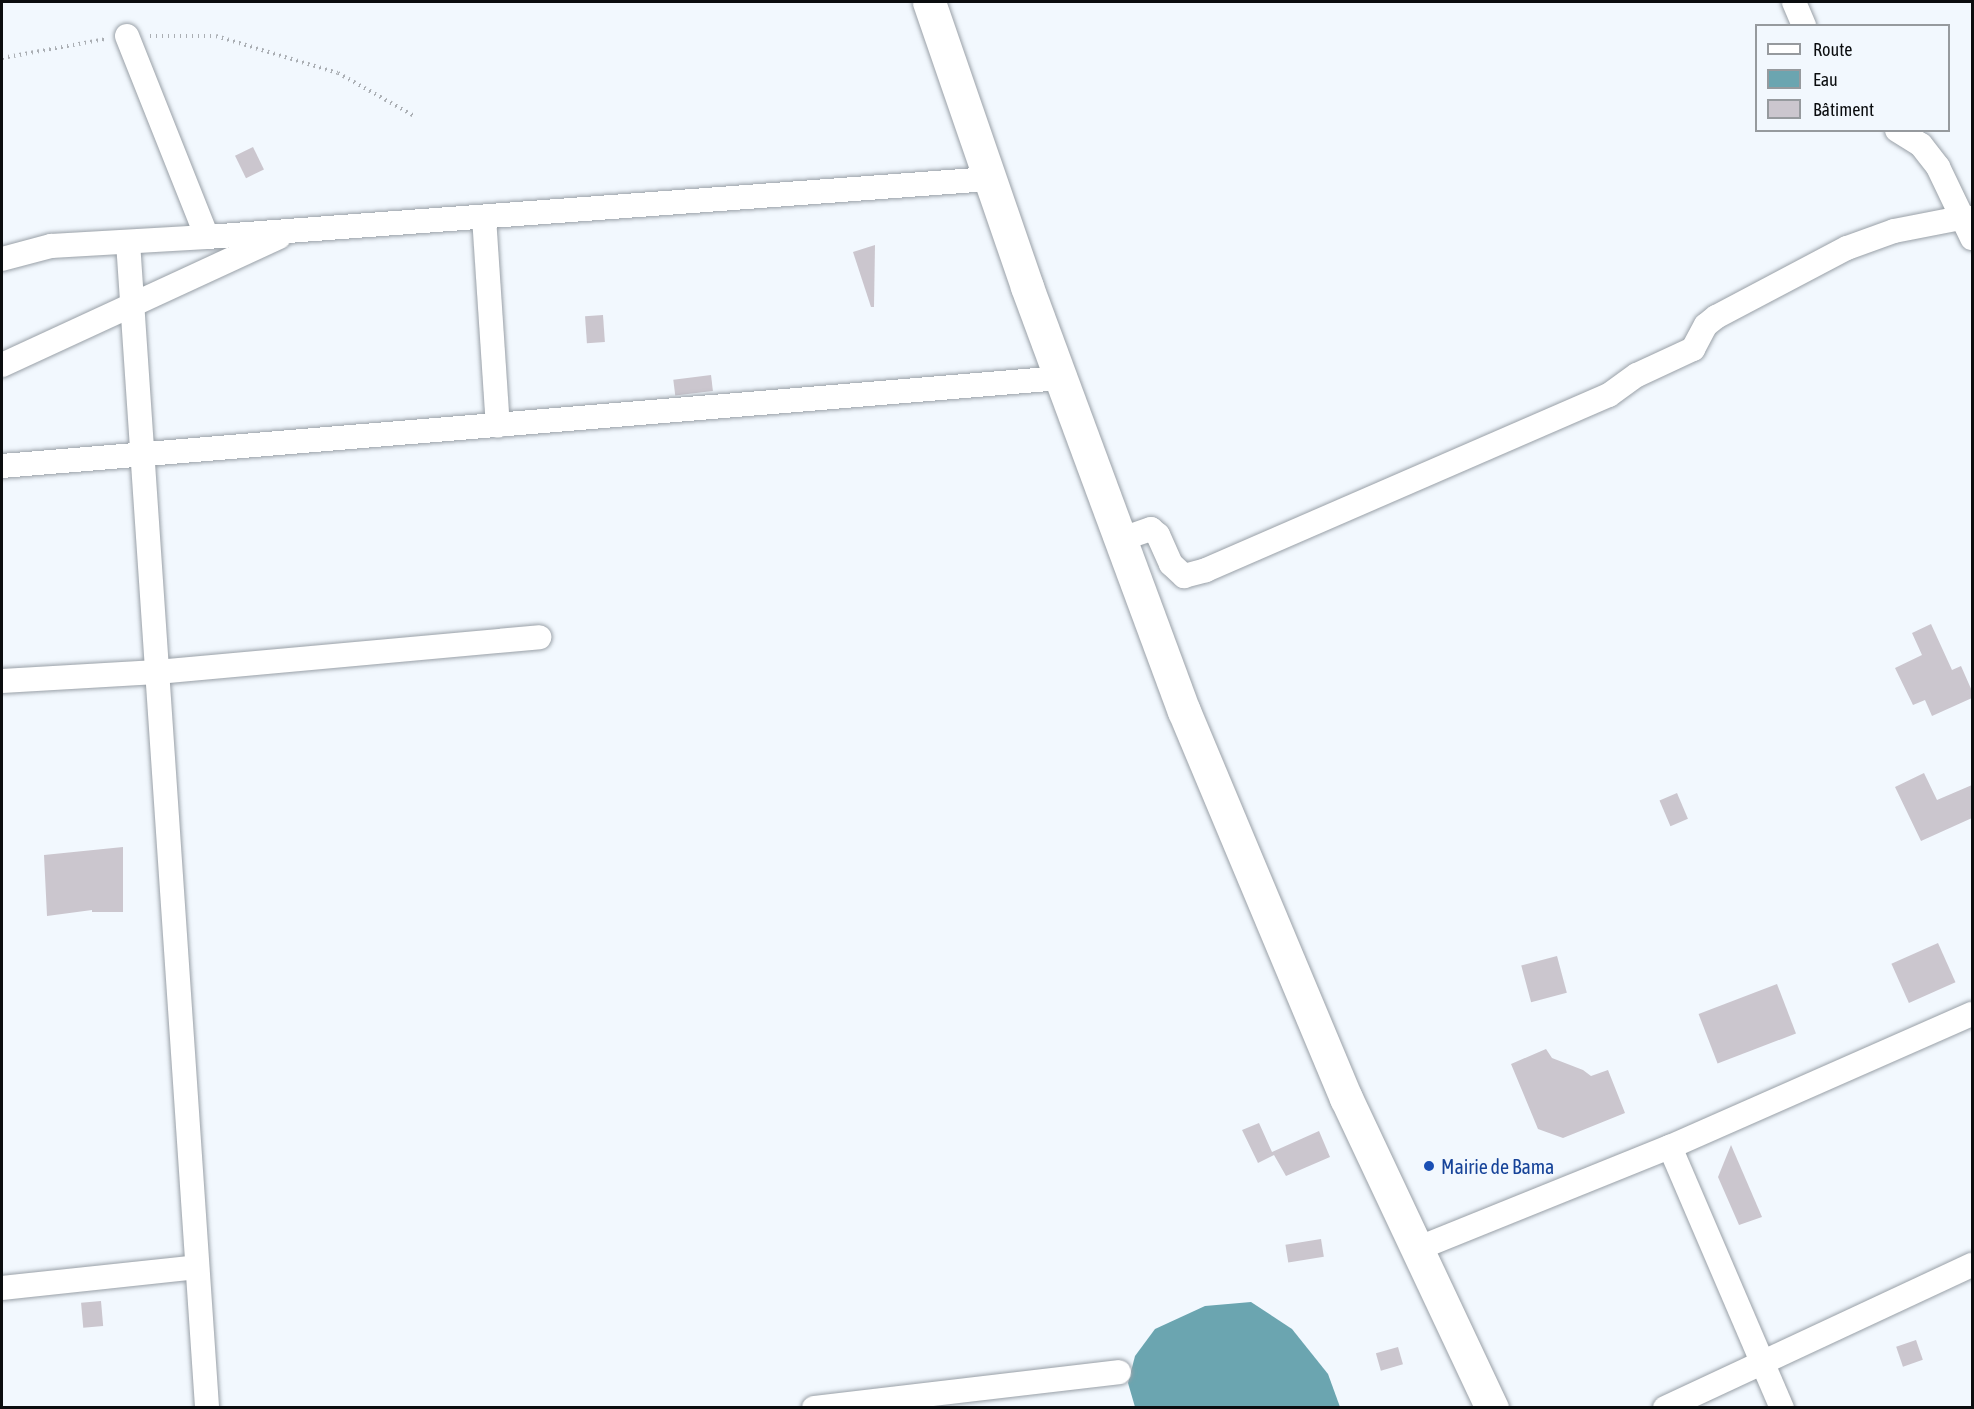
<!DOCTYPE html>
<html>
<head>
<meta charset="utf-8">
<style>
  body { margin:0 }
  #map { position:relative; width:1974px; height:1409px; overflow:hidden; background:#f2f8fe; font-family:"Asap Condensed",sans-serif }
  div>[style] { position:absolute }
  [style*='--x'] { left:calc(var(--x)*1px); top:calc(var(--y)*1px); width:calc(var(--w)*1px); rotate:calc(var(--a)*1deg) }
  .water>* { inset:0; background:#6ba5b0 }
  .building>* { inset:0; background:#cbc6ce; transform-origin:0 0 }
  .path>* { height:4px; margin-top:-2px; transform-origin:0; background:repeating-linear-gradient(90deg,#abafb4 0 1.5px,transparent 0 6px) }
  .roads { filter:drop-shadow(0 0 2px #99a0a7) drop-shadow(0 0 2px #99a0a7) }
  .street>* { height:24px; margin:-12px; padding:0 12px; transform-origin:12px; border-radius:12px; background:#fff }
  .primary>* { height:33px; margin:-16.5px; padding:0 16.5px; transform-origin:16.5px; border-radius:16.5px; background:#fff }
  .dots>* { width:16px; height:16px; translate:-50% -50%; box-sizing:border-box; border:3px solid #f2f8fe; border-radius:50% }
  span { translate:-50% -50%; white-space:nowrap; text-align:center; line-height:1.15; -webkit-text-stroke:4.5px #f2f8fe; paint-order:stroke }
  .transit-label { font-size:20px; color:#164399 }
  .left { translate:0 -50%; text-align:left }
  .frame { position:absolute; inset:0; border:3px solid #0b0d0f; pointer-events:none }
  .legend { position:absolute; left:1755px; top:24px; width:195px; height:108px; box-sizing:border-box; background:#f2f8fe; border:2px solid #969a9e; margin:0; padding:8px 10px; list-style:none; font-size:18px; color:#0b0d0f }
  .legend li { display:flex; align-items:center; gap:12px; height:30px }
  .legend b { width:30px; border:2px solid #969a9e }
</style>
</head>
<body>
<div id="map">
  <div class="water">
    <div style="clip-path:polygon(1251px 1302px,1292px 1329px,1328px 1374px,1340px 1407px,1135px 1407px,1128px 1383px,1135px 1356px,1155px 1329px,1205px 1306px)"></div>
  </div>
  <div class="building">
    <div style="left:253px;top:147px;width:25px;height:20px;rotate:64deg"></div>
    <div style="clip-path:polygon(875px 245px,874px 307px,871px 307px,853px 252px)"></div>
    <div style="left:603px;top:315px;width:27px;height:18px;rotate:86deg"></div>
    <div style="left:711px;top:375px;width:16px;height:38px;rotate:83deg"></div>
    <div style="clip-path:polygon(1931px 624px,1952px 670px,1961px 666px,1972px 691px,1972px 698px,1932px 716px,1925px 700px,1913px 705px,1895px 668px,1922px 655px,1912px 633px)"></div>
    <div style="clip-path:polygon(1924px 773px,1937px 800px,1972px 785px,1972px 818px,1921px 841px,1895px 787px)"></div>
    <div style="left:1677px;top:793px;width:28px;height:19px;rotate:67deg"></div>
    <div style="clip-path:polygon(123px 847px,123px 912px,92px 912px,92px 910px,47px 916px,44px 855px)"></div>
    <div style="left:1938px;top:943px;width:43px;height:51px;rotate:66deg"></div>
    <div style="left:1557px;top:956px;width:38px;height:37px;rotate:75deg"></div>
    <div style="left:1777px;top:984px;width:53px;height:84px;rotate:69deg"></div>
    <div style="clip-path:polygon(1546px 1049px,1552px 1058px,1583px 1070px,1591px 1076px,1608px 1070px,1625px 1113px,1563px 1138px,1538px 1129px,1511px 1064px)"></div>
    <div style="clip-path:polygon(1259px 1123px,1272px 1152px,1319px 1131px,1330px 1157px,1286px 1176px,1274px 1155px,1258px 1163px,1242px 1130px)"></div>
    <div style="clip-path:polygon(1731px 1145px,1762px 1217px,1739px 1225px,1718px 1177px)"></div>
    <div style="left:1321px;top:1239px;width:18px;height:36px;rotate:81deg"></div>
    <div style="left:101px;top:1301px;width:25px;height:20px;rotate:85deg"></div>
    <div style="left:1916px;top:1340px;width:21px;height:21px;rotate:71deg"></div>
    <div style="left:1398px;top:1347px;width:18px;height:23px;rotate:74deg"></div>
  </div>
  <div class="path">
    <div style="--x:150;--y:36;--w:66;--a:0"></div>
    <div style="--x:216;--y:36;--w:127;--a:16.9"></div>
    <div style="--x:338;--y:73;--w:87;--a:29.5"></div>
    <div style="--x:2;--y:58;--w:106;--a:-10.4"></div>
  </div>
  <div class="roads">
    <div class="street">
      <div style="--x:1794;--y:2;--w:26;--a:67"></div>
      <div style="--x:127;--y:36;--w:216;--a:68.3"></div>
      <div style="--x:1897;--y:130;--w:28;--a:32"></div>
      <div style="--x:1921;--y:145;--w:28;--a:52"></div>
      <div style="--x:1938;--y:167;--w:79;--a:64.4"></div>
      <div style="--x:484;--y:217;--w:209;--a:86.2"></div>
      <div style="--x:128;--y:242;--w:1169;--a:86.12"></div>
      <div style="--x:2;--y:259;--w:51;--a:-14.9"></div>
      <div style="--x:51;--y:246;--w:156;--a:-3.3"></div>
      <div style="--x:207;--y:237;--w:785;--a:-4.24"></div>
      <div style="--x:2;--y:365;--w:305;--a:-24.8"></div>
      <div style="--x:2;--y:466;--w:1062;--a:-4.75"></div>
      <div style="--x:1119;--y:540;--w:34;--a:-19"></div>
      <div style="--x:1151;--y:529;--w:9;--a:41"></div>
      <div style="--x:1158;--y:535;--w:32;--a:66"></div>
      <div style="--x:1171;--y:564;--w:18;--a:43"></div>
      <div style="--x:1184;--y:576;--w:23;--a:-15"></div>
      <div style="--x:1206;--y:570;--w:439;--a:-23.5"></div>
      <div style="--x:1609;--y:395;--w:34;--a:-36"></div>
      <div style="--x:1637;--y:375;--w:62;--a:-24.9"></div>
      <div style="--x:1693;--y:349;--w:27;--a:-62"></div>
      <div style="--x:1706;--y:325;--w:13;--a:-39"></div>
      <div style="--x:1716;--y:317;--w:148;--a:-27.8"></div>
      <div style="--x:1847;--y:248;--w:50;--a:-19.9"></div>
      <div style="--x:1894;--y:231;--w:68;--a:-11"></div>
      <div style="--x:1961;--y:218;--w:11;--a:0"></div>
      <div style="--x:2;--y:681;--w:155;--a:-3.3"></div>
      <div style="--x:157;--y:672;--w:384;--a:-5.2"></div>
      <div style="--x:1670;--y:1147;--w:284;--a:66.8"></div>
      <div style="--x:1417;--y:1249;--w:273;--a:-22"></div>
      <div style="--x:1670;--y:1147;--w:330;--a:-23.8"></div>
      <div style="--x:2;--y:1288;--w:196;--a:-6.1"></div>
      <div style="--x:814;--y:1408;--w:307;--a:-6.7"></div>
      <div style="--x:1665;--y:1408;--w:339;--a:-25"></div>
    </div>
    <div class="primary">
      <div style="--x:929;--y:2;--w:301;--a:71"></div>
      <div style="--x:1027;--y:287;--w:452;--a:69.7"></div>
      <div style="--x:1184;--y:711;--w:420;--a:67.3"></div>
      <div style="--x:1346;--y:1098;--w:343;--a:64.8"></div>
    </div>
  </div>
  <div class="dots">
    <div style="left:1429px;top:1166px;background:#1a4fb4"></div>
  </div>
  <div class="transit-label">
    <span class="left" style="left:1441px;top:1166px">Mairie de Bama</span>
  </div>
  <div class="frame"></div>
  <ul class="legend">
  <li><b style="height:8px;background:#fff"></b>Route</li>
  <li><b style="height:16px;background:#6ba5b0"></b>Eau</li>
  <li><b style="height:16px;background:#cbc6ce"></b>Bâtiment</li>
  </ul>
</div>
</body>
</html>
